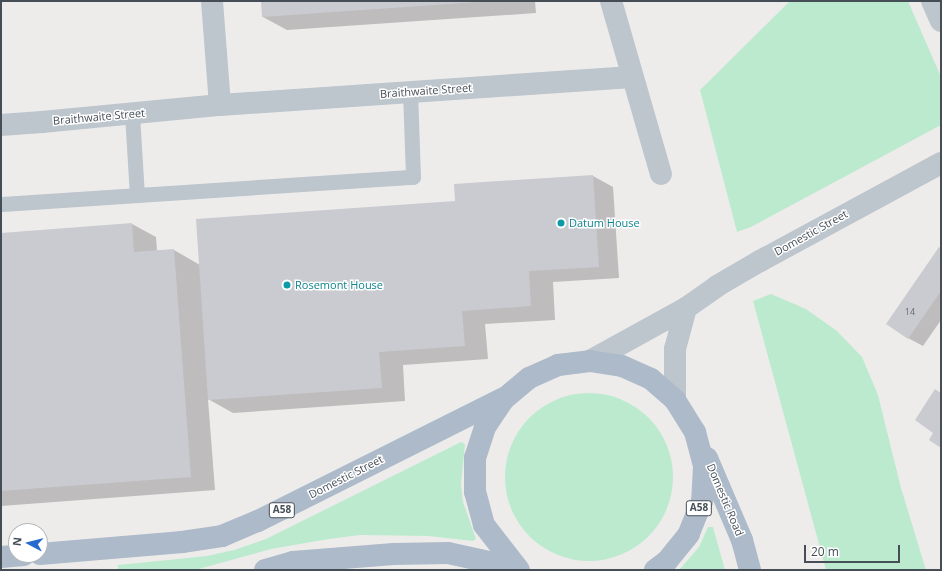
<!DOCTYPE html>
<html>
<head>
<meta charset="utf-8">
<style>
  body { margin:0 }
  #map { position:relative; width:942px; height:571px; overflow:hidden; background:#eeeceb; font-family:"Open Sans",sans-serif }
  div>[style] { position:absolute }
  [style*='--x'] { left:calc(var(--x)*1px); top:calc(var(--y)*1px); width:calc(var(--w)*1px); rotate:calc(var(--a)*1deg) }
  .green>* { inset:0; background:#bceacf }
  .round { border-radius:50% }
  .shadow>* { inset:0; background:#0003 }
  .building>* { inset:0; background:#c9cbd0 }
  .service>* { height:15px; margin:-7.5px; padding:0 7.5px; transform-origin:7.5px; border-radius:7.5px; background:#bdc5cd }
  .minor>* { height:22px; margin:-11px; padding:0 11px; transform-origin:11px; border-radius:11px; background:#bdc5cd }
  .tertiary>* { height:22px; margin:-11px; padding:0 11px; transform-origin:11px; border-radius:11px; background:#bdc5cd }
  .primary>* { height:22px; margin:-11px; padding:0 11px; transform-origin:11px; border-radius:11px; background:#adbac9 }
  .dots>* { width:11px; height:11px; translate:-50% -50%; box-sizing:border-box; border:2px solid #fff; border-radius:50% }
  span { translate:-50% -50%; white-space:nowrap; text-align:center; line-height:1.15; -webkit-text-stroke:3px #fff; paint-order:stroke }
  .number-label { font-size:9px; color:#666d75 }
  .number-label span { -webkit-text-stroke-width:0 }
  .shield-label span { padding:1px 3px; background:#fff; border:1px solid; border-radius:3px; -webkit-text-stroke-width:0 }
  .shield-label { font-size:10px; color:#454e57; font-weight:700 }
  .street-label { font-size:11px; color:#454e57 }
  .culture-label { font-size:11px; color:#0d838f }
  .left { translate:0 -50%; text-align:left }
  .frame { position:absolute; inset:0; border:2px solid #454e57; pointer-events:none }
  .north { position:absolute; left:8px; top:523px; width:40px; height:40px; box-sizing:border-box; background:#fff; border:1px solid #b5b8bc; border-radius:50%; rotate:277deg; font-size:11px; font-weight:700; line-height:16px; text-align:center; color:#454e57 }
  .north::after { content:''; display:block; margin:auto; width:14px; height:18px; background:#256acf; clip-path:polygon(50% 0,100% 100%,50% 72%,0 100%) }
  .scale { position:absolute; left:804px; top:545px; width:96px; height:18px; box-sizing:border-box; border:2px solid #454e57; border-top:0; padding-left:5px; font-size:12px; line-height:14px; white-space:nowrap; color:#454e57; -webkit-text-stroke:3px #fff; paint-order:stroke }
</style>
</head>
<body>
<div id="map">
  <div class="green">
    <div style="clip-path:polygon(790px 1px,908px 1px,941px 77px,941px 125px,751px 227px,737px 232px,700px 90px)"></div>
    <div style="clip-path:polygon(771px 294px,806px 309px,837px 331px,862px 357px,878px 395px,901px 488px,926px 570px,826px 570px,753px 301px)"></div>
    <div class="round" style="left:505px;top:393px;width:168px;height:168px"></div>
    <div style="clip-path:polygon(461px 442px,465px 444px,461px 484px,463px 502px,476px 539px,473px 541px,428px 536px,360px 535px,329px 539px,271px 549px,195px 570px,118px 570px,118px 565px,207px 556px,234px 550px,266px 539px)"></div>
    <div style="clip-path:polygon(708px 527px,713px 527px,725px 570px,679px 570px,699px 547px)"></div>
  </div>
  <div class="shadow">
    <div style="clip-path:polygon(262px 1px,535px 1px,536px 13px,287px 30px,263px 17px)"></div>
    <div style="clip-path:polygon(593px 176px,613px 187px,619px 278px,553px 282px,555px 320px,485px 324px,488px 359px,403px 365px,405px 401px,233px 413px,208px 399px,215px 490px,1px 506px,1px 234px,132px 224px,156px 237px,157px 251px,174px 250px,200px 265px,456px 202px)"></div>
    <div style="clip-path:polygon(941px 249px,941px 320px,923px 346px,908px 338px)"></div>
  </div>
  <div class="building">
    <div style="clip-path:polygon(261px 1px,478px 1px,478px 2px,262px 17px)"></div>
    <div style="clip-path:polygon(593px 175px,599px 267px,529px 271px,531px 306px,462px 311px,465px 346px,379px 352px,382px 388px,208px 400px,196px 219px,455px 201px,454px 184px)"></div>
    <div style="clip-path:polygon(132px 223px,134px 252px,174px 249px,191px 477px,1px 491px,1px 233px)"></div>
    <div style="clip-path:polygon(939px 247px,941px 248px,941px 291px,908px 339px,886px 324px)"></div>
    <div style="clip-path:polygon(935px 389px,941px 393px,941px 448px,929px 440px,933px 433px,915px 420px)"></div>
  </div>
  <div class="service">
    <div style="--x:132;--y:114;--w:81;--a:86.5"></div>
    <div style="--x:2;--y:204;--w:412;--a:-3.8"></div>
    <div style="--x:413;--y:177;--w:85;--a:-92"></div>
  </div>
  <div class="minor">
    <div style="--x:212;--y:1;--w:104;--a:85.6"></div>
    <div style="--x:611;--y:1;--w:180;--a:73.9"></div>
    <div style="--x:932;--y:1;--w:22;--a:66"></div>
    <div style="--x:1;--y:125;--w:41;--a:-4.2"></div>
    <div style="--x:42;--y:122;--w:179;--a:-5.5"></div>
    <div style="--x:220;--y:105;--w:413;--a:-3.9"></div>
  </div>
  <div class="tertiary">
    <div style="--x:590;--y:361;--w:110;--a:-28.9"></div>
    <div style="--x:686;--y:308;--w:38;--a:-35"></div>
    <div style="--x:717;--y:286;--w:50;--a:-30.2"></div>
    <div style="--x:760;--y:261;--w:206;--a:-28.4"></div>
    <div style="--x:675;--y:400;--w:51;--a:-90"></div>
    <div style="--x:675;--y:349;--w:42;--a:-75"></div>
  </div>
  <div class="primary">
    <div style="--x:707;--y:458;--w:89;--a:66.9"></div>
    <div style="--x:742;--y:540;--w:31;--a:75"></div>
    <div style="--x:40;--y:554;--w:143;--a:-4.8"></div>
    <div style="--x:182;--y:542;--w:40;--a:-8.5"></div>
    <div style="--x:222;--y:536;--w:39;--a:-23"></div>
    <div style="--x:258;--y:521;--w:273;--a:-26.6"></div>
    <div style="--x:1;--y:557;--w:23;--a:-5"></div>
    <div style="--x:265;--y:570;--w:29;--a:-16"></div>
    <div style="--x:293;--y:562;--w:101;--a:-4.5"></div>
    <div style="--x:394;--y:554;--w:54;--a:-1.1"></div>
    <div style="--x:448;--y:553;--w:70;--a:12.4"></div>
    <div style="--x:519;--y:570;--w:57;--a:-127.9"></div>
    <div style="--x:484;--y:525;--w:34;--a:-105"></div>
    <div style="--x:475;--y:492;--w:34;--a:-90"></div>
    <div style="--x:475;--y:458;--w:33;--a:-72"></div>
    <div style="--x:485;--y:427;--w:34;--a:-56"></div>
    <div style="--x:504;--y:399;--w:33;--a:-40"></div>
    <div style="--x:529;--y:378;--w:32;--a:-24"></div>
    <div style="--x:558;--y:365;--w:32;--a:-7"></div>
    <div style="--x:590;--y:361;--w:32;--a:9"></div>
    <div style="--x:622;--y:366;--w:32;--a:24"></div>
    <div style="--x:651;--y:379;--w:32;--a:41"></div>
    <div style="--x:675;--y:400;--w:38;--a:58"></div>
    <div style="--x:695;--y:432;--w:35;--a:75"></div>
    <div style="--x:704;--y:466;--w:35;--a:93"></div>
    <div style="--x:702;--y:501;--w:35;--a:112"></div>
    <div style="--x:689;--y:534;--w:35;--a:129"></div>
    <div style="--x:667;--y:561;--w:15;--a:143"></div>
  </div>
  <div class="dots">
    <div style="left:561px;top:223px;background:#0f9aa8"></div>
    <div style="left:287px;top:285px;background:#0f9aa8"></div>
  </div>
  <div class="number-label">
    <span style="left:910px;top:312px">14</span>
  </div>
  <div class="shield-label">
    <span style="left:699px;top:508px">A58</span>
    <span style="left:282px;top:510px">A58</span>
  </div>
  <div class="street-label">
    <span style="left:426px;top:91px;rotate:-4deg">Braithwaite Street</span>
    <span style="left:99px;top:117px;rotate:-5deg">Braithwaite Street</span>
    <span style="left:811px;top:233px;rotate:-29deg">Domestic Street</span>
    <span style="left:346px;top:477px;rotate:-27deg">Domestic Street</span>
    <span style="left:725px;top:500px;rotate:67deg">Domestic Road</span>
  </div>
  <div class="culture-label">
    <span class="left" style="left:569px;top:223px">Datum House</span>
    <span class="left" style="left:295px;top:285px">Rosemont House</span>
  </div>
  <div class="frame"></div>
  <div class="north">N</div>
  <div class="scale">20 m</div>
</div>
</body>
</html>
